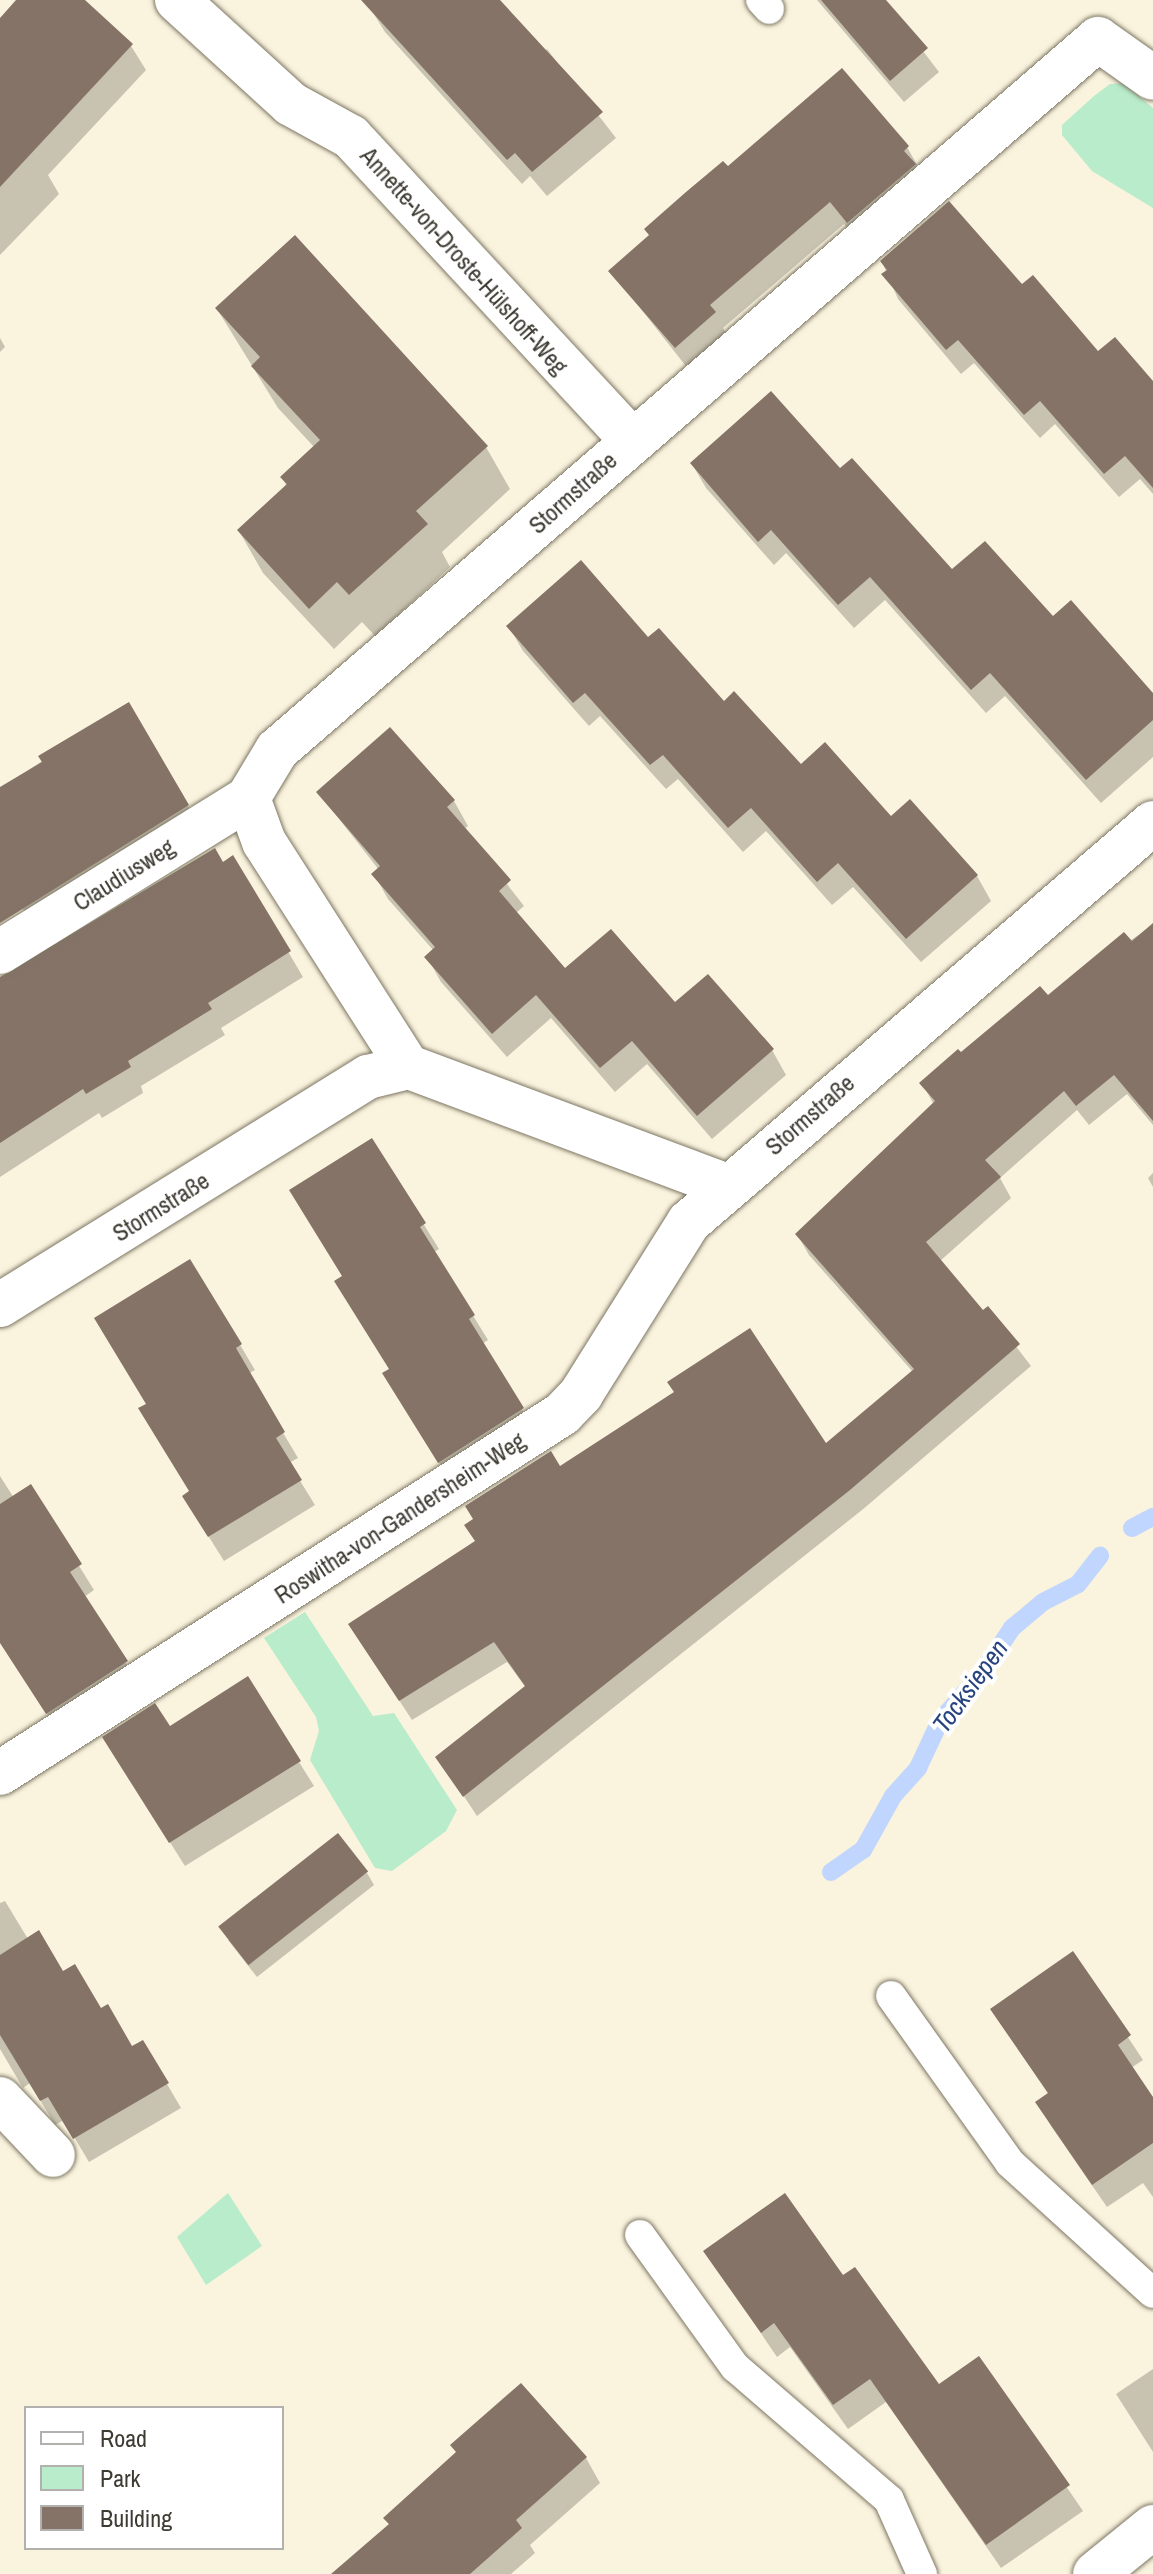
<!DOCTYPE html>
<html>
<head>
<meta charset="utf-8">
<style>
  body { margin:0 }
  #map { position:relative; width:1153px; height:2574px; overflow:hidden; background:#faf3de; font-family:"Archivo Narrow",sans-serif }
  div>[style] { position:absolute }
  [style*='--x'] { left:calc(var(--x)*1px); top:calc(var(--y)*1px); width:calc(var(--w)*1px); rotate:calc(var(--a)*1deg) }
  .green>* { inset:0; background:#b8eccb }
  .shadow>* { inset:0; background:#0003 }
  .stream>* { height:18px; margin:-9px; padding:0 9px; transform-origin:9px; border-radius:9px; background:#c0d6fe }
  .building>* { inset:0; background:#867368; transform-origin:0 0 }
  .roads { filter:drop-shadow(0 0 2px #7c7663) drop-shadow(0 0 2px #7c7663) }
  .lane>* { height:30px; margin:-15px; padding:0 15px; transform-origin:15px; border-radius:15px; background:#fff }
  .street>* { height:44px; margin:-22px; padding:0 22px; transform-origin:22px; border-radius:22px; background:#fff }
  span { translate:-50% -50%; white-space:nowrap; text-align:center; line-height:1.15; -webkit-text-stroke:8px #fff; paint-order:stroke }
  .street-label { font-size:24px; color:#3e3b33 }
  .water-label { font-size:26px; color:#27447f; font-style:italic }
  .legend { position:absolute; left:24px; top:2406px; width:260px; height:144px; box-sizing:border-box; background:#fff; border:2px solid #b2b1ad; margin:0; padding:10px 14px; list-style:none; font-size:24px; color:#3e3b33 }
  .legend li { display:flex; align-items:center; gap:16px; height:40px }
  .legend b { width:40px; border:2px solid #b2b1ad }
</style>
</head>
<body>
<div id="map">
  <div class="green">
    <div style="clip-path:polygon(1123px 83px,1153px 108px,1153px 208px,1092px 171px,1062px 135px,1062px 125px,1094px 96px,1110px 84px)"></div>
    <div style="clip-path:polygon(305px 1612px,373px 1716px,394px 1713px,457px 1810px,446px 1831px,392px 1871px,375px 1868px,310px 1760px,319px 1731px,316px 1717px,264px 1638px)"></div>
    <div style="clip-path:polygon(228px 2193px,262px 2246px,206px 2285px,177px 2237px)"></div>
  </div>
  <div class="shadow">
    <div style="clip-path:polygon(19px 0,82px 0,131px 46px,146px 70px,48px 175px,59px 194px,0 255px,0 21px)"></div>
    <div style="clip-path:polygon(379px 0,498px 0,542px 53px,547px 49px,616px 138px,547px 196px,530px 176px,522px 184px,385px 32px,370px 8px)"></div>
    <div style="clip-path:polygon(817px 0,884px 0,939px 72px,904px 102px)"></div>
    <div style="clip-path:polygon(907px 147px,920px 170px,862px 245px,844px 224px,723px 328px,728px 336px,689px 370px,611px 271px)"></div>
    <div style="clip-path:polygon(882px 262px,1022px 287px,1098px 354px,1153px 384px,1153px 494px,1140px 479px,1119px 497px,1055px 424px,1040px 438px,974px 363px,961px 374px,898px 299px)"></div>
    <div style="clip-path:polygon(217px 309px,486px 447px,510px 489px,442px 552px,450px 567px,375px 636px,362px 622px,334px 649px,263px 573px,239px 531px,287px 487px,282px 478px,315px 448px,278px 408px)"></div>
    <div style="clip-path:polygon(0 338px,5px 347px,0 352px)"></div>
    <div style="clip-path:polygon(692px 464px,840px 471px,952px 572px,1153px 696px,1153px 757px,1101px 803px,1005px 696px,986px 713px,885px 600px,854px 628px,786px 553px,774px 565px,706px 488px)"></div>
    <div style="clip-path:polygon(509px 627px,648px 639px,800px 767px,977px 876px,991px 901px,921px 962px,853px 887px,832px 905px,766px 831px,743px 852px,678px 779px,666px 789px,600px 716px,589px 726px,523px 651px)"></div>
    <div style="clip-path:polygon(128px 704px,202px 830px,37px 933px,0 870px,0 789px)"></div>
    <div style="clip-path:polygon(390px 730px,454px 801px,468px 826px,464px 829px,524px 906px,516px 913px,565px 971px,675px 1005px,772px 1050px,786px 1075px,712px 1139px,647px 1064px,615px 1092px,551px 1018px,507px 1057px,441px 982px,427px 957px,434px 951px,388px 899px,374px 874px,379px 870px,318px 792px)"></div>
    <div style="clip-path:polygon(233px 858px,303px 977px,221px 1028px,225px 1035px,141px 1086px,143px 1093px,102px 1118px,99px 1113px,0 1177px,0 1021px)"></div>
    <div style="clip-path:polygon(1153px 925px,1153px 1125px,1127px 1094px,1089px 1125px,1077px 1110px,1000px 1178px,1011px 1198px,940px 1261px,983px 1313px,987px 1309px,1031px 1366px,862px 1510px,477px 1816px,438px 1757px,526px 1688px,507px 1662px,412px 1720px,363px 1645px,559px 1468px,826px 1446px,913px 1372px,809px 1255px,797px 1234px,934px 1105px,922px 1083px)"></div>
    <div style="clip-path:polygon(372px 1141px,439px 1249px,434px 1252px,488px 1340px,482px 1344px,537px 1434px,454px 1487px,399px 1398px,391px 1370px,344px 1277px)"></div>
    <div style="clip-path:polygon(1153px 1173px,1153px 1187px,1148px 1178px)"></div>
    <div style="clip-path:polygon(190px 1261px,255px 1370px,248px 1374px,298px 1458px,289px 1463px,315px 1505px,224px 1561px,199px 1521px,191px 1492px,148px 1405px)"></div>
    <div style="clip-path:polygon(0 1476px,14px 1498px,30px 1487px,94px 1590px,84px 1597px,141px 1687px,62px 1737px,0 1640px)"></div>
    <div style="clip-path:polygon(169px 1728px,299px 1762px,314px 1786px,185px 1866px,119px 1762px)"></div>
    <div style="clip-path:polygon(367px 1873px,374px 1885px,257px 1977px,228px 1940px)"></div>
    <div style="clip-path:polygon(5px 1901px,28px 1939px,132px 2049px,143px 2043px,181px 2108px,89px 2162px,64px 2120px,55px 2125px,30px 2083px,23px 2088px,0 2049px,0 1903px)"></div>
    <div style="clip-path:polygon(1073px 1954px,1143px 2060px,1131px 2068px,1153px 2101px,1153px 2197px,1143px 2183px,1107px 2207px,1051px 2126px,1038px 2103px,1049px 2095px,992px 2010px)"></div>
    <div style="clip-path:polygon(705px 2251px,843px 2278px,938px 2387px,979px 2359px,1083px 2511px,1001px 2568px,886px 2402px,848px 2429px,790px 2347px,777px 2357px)"></div>
    <div style="clip-path:polygon(1153px 2369px,1153px 2452px,1116px 2394px)"></div>
    <div style="clip-path:polygon(521px 2386px,586px 2458px,600px 2483px,530px 2545px,535px 2553px,511px 2574px,334px 2574px,390px 2526px,385px 2518px,457px 2454px)"></div>
  </div>
  <div class="stream">
    <div style="--x:1132;--y:1528;--w:24;--a:-28"></div>
    <div style="--x:831;--y:1872;--w:39;--a:-35"></div>
    <div style="--x:863;--y:1850;--w:62;--a:-60.9"></div>
    <div style="--x:893;--y:1796;--w:38;--a:-48"></div>
    <div style="--x:918;--y:1768;--w:52;--a:-64.9"></div>
    <div style="--x:940;--y:1721;--w:65;--a:-48.7"></div>
    <div style="--x:983;--y:1672;--w:53;--a:-56.6"></div>
    <div style="--x:1012;--y:1628;--w:40;--a:-40"></div>
    <div style="--x:1043;--y:1602;--w:39;--a:-27"></div>
    <div style="--x:1078;--y:1584;--w:36;--a:-52"></div>
  </div>
  <div class="building">
    <div style="clip-path:polygon(16px 0,85px 0,133px 44px,0 187px,0 18px)"></div>
    <div style="clip-path:polygon(361px 0,500px 0,603px 112px,532px 172px,515px 153px,507px 160px)"></div>
    <div style="clip-path:polygon(821px 0,886px 0,928px 48px,890px 81px)"></div>
    <div style="clip-path:polygon(842px 68px,909px 146px,904px 151px,916px 164px,847px 223px,830px 202px,710px 305px,716px 312px,675px 348px,608px 271px,649px 235px,644px 229px,686px 192px,723px 161px,728px 166px)"></div>
    <div style="clip-path:polygon(949px 201px,1022px 284px,1033px 275px,1098px 351px,1115px 337px,1153px 381px,1153px 488px,1125px 456px,1104px 474px,1040px 401px,1024px 415px,958px 340px,946px 350px,881px 274px,887px 270px,880px 261px)"></div>
    <div style="clip-path:polygon(295px 235px,488px 446px,416px 511px,428px 524px,349px 595px,337px 582px,309px 609px,237px 530px,287px 484px,280px 477px,320px 440px,251px 366px,260px 357px,215px 308px)"></div>
    <div style="clip-path:polygon(771px 391px,840px 468px,852px 458px,952px 569px,985px 541px,1053px 616px,1071px 600px,1153px 693px,1153px 720px,1086px 780px,990px 673px,971px 690px,870px 577px,838px 605px,771px 530px,758px 542px,690px 463px)"></div>
    <div style="clip-path:polygon(581px 560px,648px 637px,659px 628px,724px 701px,734px 691px,801px 764px,825px 742px,891px 816px,910px 799px,978px 875px,906px 939px,838px 863px,817px 882px,751px 808px,728px 828px,663px 755px,650px 765px,585px 693px,573px 703px,506px 626px)"></div>
    <div style="clip-path:polygon(129px 702px,189px 805px,0 923px,0 787px,42px 762px,38px 756px)"></div>
    <div style="clip-path:polygon(390px 727px,455px 800px,447px 807px,511px 880px,499px 891px,565px 968px,611px 929px,675px 1002px,708px 974px,774px 1049px,697px 1116px,632px 1041px,600px 1068px,536px 995px,492px 1034px,424px 957px,435px 947px,371px 874px,380px 866px,316px 792px)"></div>
    <div style="clip-path:polygon(215px 848px,223px 862px,233px 855px,291px 951px,208px 1003px,212px 1009px,128px 1061px,131px 1067px,86px 1094px,83px 1089px,0 1143px,0 977px)"></div>
    <div style="clip-path:polygon(1153px 923px,1153px 1121px,1114px 1075px,1076px 1106px,1064px 1091px,985px 1160px,1001px 1177px,926px 1242px,983px 1310px,988px 1306px,1020px 1344px,850px 1490px,463px 1797px,435px 1757px,525px 1686px,494px 1642px,399px 1701px,348px 1624px,475px 1541px,464px 1525px,473px 1519px,465px 1506px,551px 1451px,560px 1466px,674px 1392px,667px 1382px,750px 1328px,826px 1443px,914px 1369px,795px 1234px,935px 1101px,919px 1083px,958px 1049px,961px 1052px,1040px 986px,1048px 995px,1124px 932px,1132px 941px)"></div>
    <div style="clip-path:polygon(372px 1138px,426px 1223px,420px 1227px,475px 1315px,469px 1319px,524px 1408px,438px 1463px,382px 1373px,389px 1369px,334px 1281px,342px 1276px,289px 1190px)"></div>
    <div style="clip-path:polygon(190px 1259px,242px 1344px,236px 1348px,285px 1432px,276px 1438px,302px 1480px,208px 1537px,182px 1496px,189px 1491px,138px 1408px,146px 1404px,94px 1318px)"></div>
    <div style="clip-path:polygon(31px 1484px,82px 1564px,70px 1572px,128px 1661px,46px 1714px,0 1643px,0 1504px)"></div>
    <div style="clip-path:polygon(248px 1676px,301px 1761px,169px 1843px,102px 1737px,155px 1703px,170px 1726px)"></div>
    <div style="left:338px;top:1833px;width:49px;height:152px;rotate:52deg"></div>
    <div style="clip-path:polygon(39px 1930px,63px 1971px,75px 1964px,101px 2008px,108px 2004px,132px 2046px,143px 2040px,169px 2083px,73px 2139px,48px 2097px,40px 2101px,0 2035px,0 1955px)"></div>
    <div style="clip-path:polygon(1073px 1951px,1131px 2035px,1118px 2045px,1153px 2097px,1153px 2143px,1092px 2185px,1035px 2102px,1048px 2093px,990px 2009px)"></div>
    <div style="clip-path:polygon(785px 2193px,843px 2275px,855px 2267px,939px 2384px,979px 2356px,1070px 2485px,986px 2545px,870px 2379px,833px 2405px,774px 2323px,761px 2333px,703px 2251px)"></div>
    <div style="clip-path:polygon(521px 2383px,587px 2457px,516px 2520px,522px 2528px,470px 2574px,331px 2574px,389px 2524px,383px 2518px,456px 2452px,450px 2445px)"></div>
  </div>
  <div class="roads">
    <div class="lane">
      <div style="--x:761;--y:0;--w:12;--a:48"></div>
      <div style="--x:891;--y:1996;--w:205;--a:54.5"></div>
      <div style="--x:1010;--y:2163;--w:193;--a:42.3"></div>
      <div style="--x:640;--y:2235;--w:163;--a:54.3"></div>
      <div style="--x:735;--y:2367;--w:203;--a:40.8"></div>
      <div style="--x:889;--y:2500;--w:81;--a:66"></div>
    </div>
    <div class="street">
      <div style="--x:177;--y:0;--w:154;--a:42.4"></div>
      <div style="--x:291;--y:104;--w:68;--a:28.8"></div>
      <div style="--x:351;--y:137;--w:413;--a:47.2"></div>
      <div style="--x:0;--y:952;--w:292;--a:-31.8"></div>
      <div style="--x:727;--y:1186;--w:340;--a:-159.5"></div>
      <div style="--x:408;--y:1067;--w:267;--a:-122.6"></div>
      <div style="--x:264;--y:842;--w:47;--a:-110"></div>
      <div style="--x:248;--y:798;--w:56;--a:-58.9"></div>
      <div style="--x:277;--y:750;--w:1086;--a:-40.89"></div>
      <div style="--x:1098;--y:39;--w:67;--a:35.3"></div>
      <div style="--x:0;--y:1305;--w:433;--a:-31.8"></div>
      <div style="--x:368;--y:1077;--w:41;--a:-14"></div>
      <div style="--x:0;--y:1773;--w:667;--a:-32.57"></div>
      <div style="--x:562;--y:1414;--w:28;--a:-46"></div>
      <div style="--x:581;--y:1394;--w:203;--a:-57.9"></div>
      <div style="--x:689;--y:1222;--w:612;--a:-40.69"></div>
      <div style="--x:0;--y:2099;--w:77;--a:46.6"></div>
      <div style="--x:1095;--y:2574;--w:75;--a:-39"></div>
    </div>
  </div>
  <div class="street-label">
    <span style="left:464px;top:261px;rotate:48deg">Annette-von-Droste-Hülshoff-Weg</span>
    <span style="left:573px;top:493px;rotate:-42deg">Stormstraße</span>
    <span style="left:124px;top:875px;rotate:-32deg">Claudiusweg</span>
    <span style="left:810px;top:1115px;rotate:-41deg">Stormstraße</span>
    <span style="left:161px;top:1207px;rotate:-32deg">Stormstraße</span>
    <span style="left:400px;top:1518px;rotate:-33deg">Roswitha-von-Gandersheim-Weg</span>
  </div>
  <div class="water-label">
    <span style="left:970px;top:1686px;rotate:-54deg">Tocksiepen</span>
  </div>
  <ul class="legend">
  <li><b style="height:10px;background:#fff"></b>Road</li>
  <li><b style="height:22px;background:#b8eccb"></b>Park</li>
  <li><b style="height:22px;background:#867368"></b>Building</li>
  </ul>
</div>
</body>
</html>
